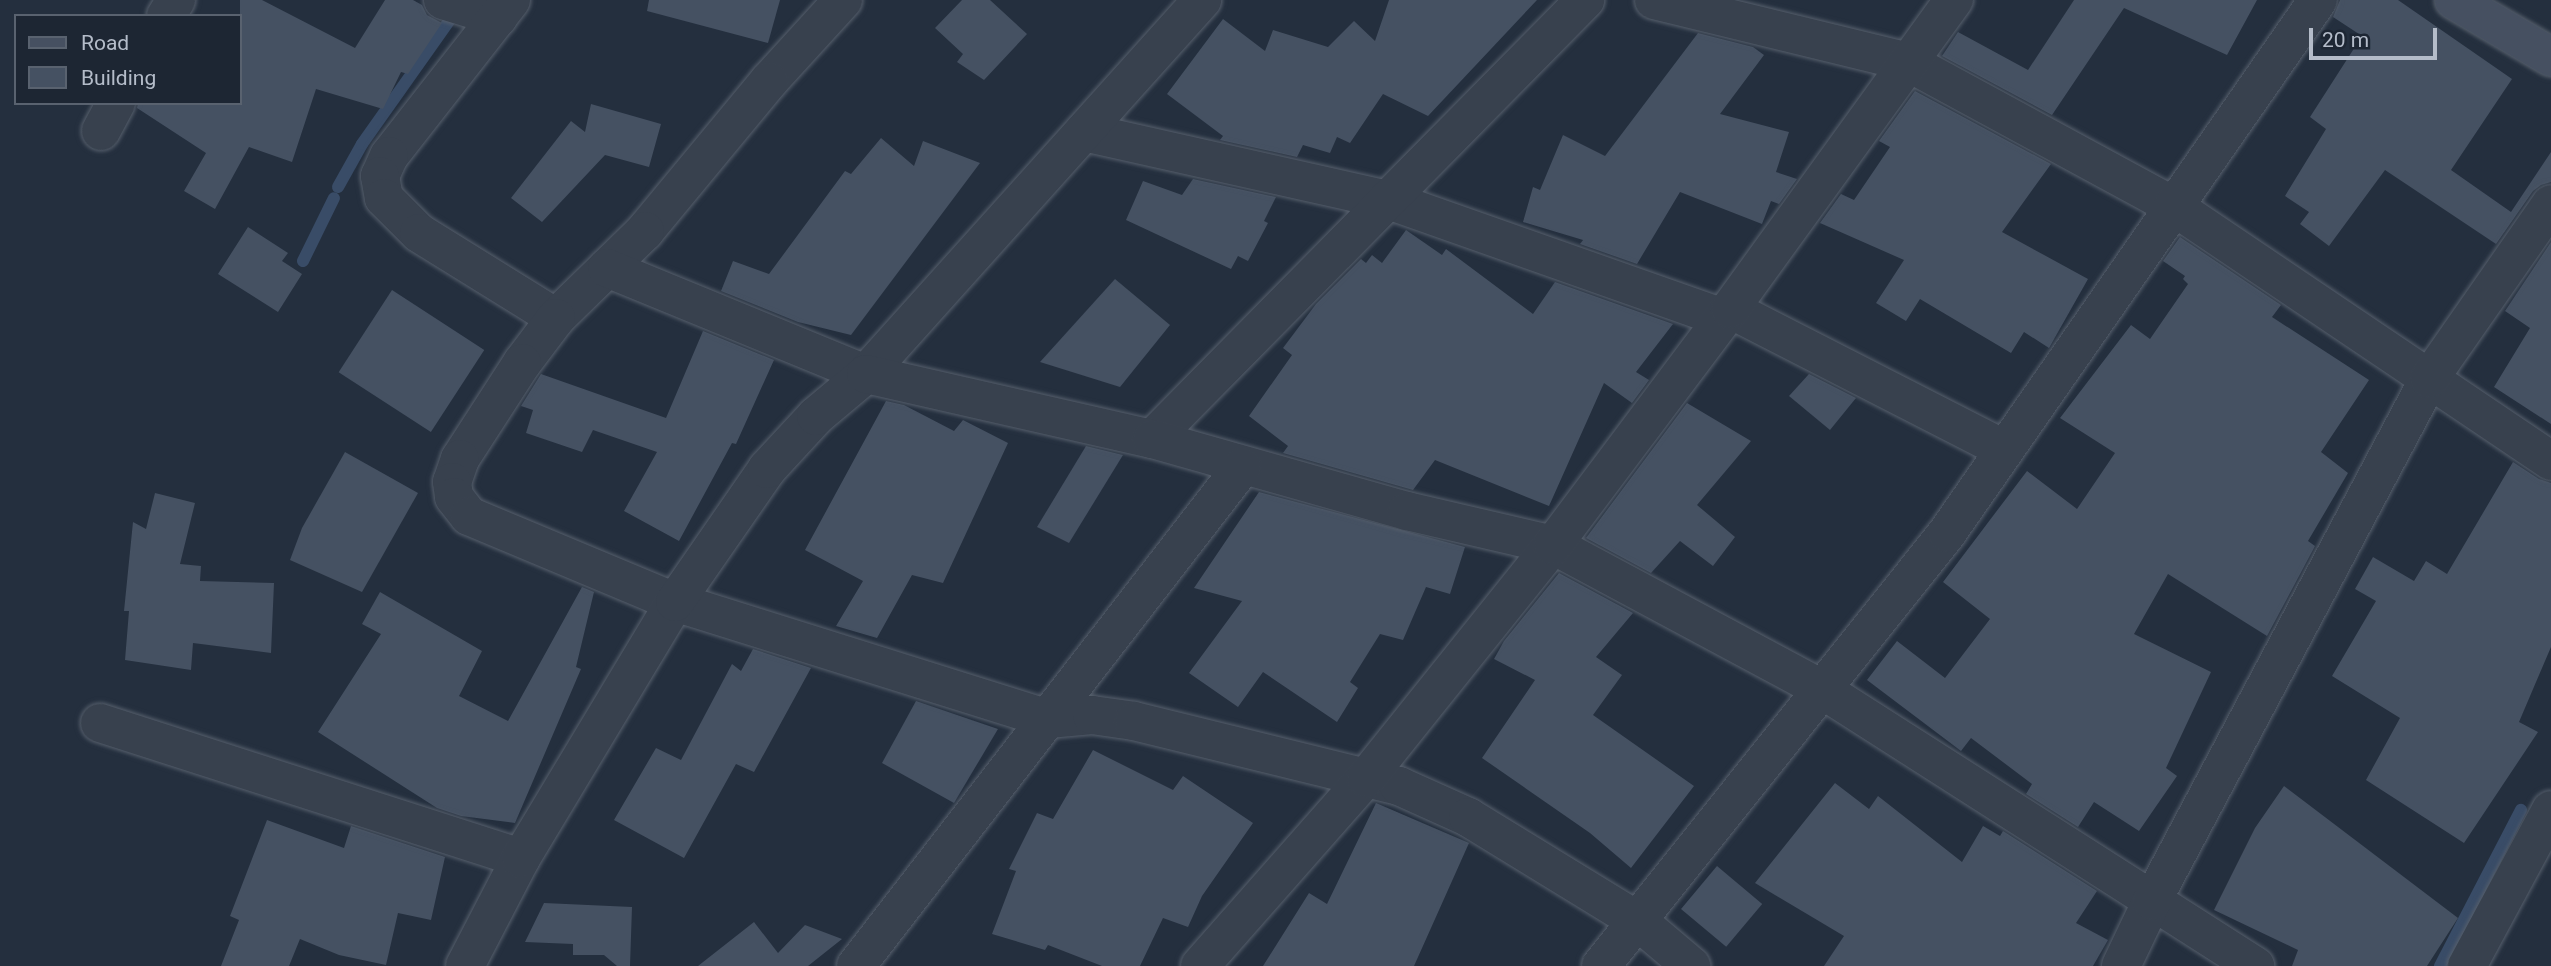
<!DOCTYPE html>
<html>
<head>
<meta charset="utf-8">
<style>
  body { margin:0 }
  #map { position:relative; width:2551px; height:966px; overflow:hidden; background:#242f3e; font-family:Roboto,sans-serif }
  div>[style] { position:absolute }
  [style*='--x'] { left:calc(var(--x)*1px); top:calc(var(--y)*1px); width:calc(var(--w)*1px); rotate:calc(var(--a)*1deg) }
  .stream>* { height:12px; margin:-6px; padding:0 6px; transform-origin:6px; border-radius:6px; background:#394c67 }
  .building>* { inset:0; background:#455162; transform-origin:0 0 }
  .roads { filter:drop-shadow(0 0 2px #565f6c) drop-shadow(0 0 2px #565f6c) }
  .street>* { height:38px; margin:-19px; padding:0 19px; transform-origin:19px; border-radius:19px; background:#38414e }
  .secondary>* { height:38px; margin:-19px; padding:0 19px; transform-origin:19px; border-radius:19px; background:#465061 }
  span { translate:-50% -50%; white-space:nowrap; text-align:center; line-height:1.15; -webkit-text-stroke:5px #1d2633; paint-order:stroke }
  .legend { position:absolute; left:14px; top:14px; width:228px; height:91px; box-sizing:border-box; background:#1d2633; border:2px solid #59626f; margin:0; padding:9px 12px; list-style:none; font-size:21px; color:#b4bcc9 }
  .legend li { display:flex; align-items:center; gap:14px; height:35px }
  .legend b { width:35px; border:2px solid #59626f }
  .scale { position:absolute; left:2309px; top:28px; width:128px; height:32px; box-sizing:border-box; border:4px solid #b4bcc9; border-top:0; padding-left:9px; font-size:21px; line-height:24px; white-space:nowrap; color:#b4bcc9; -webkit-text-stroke:5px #1d2633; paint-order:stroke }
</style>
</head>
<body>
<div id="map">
  <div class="stream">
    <div style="--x:338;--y:187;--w:49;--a:-60.8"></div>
    <div style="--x:362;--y:144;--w:164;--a:-54.7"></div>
    <div style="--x:303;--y:261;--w:70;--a:-63.8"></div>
    <div style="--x:2440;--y:966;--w:176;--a:-62.6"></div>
  </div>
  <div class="building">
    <div style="clip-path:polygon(240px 0,262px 0,355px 48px,385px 0,413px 0,422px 5px,427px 15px,442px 23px,408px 74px,401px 72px,383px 109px,316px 89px,292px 162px,249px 147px,215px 209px,184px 191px,206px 153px,137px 108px,138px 103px,240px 103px)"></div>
    <div style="clip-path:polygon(649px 0,780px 0,768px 43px,647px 11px)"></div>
    <div style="clip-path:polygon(962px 0,990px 0,1027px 34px,984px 80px,957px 62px,963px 54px,935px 28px)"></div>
    <div style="clip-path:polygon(1389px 0,1537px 0,1428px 116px,1383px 94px,1350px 143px,1337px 137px,1330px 153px,1303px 145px,1297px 157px,1220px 140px,1223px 136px,1167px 94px,1223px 19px,1265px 51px,1273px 30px,1328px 47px,1354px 21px,1375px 41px)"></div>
    <div style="clip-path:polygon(2074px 0,2257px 0,2227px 55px,2124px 8px,2052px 115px,1942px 56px,1958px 32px,2028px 70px)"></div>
    <div style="clip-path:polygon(2340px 0,2398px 0,2512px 79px,2451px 170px,2511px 212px,2551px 152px,2551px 182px,2541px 185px,2533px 191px,2496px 244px,2385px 170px,2329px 246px,2300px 224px,2309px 212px,2285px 196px,2326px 129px,2310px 117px,2362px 36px,2333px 17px)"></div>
    <div style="clip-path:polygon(1698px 33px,1753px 47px,1764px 55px,1720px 114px,1789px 132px,1776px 172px,1797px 179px,1779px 204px,1771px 201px,1762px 224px,1680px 192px,1637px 264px,1580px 244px,1583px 240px,1523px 222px,1533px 187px,1540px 190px,1563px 135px,1605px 156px)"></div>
    <div style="clip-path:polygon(1915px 91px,2051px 164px,2002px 232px,2088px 279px,2049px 348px,2024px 332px,2011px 353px,1920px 299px,1906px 321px,1876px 303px,1904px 260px,1820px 223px,1841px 194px,1854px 200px,1890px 147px,1879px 141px)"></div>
    <div style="clip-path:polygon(591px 104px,661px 124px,649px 167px,605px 155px,542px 222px,511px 198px,571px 121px,585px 132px)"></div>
    <div style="clip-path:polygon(881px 138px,914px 166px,923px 141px,980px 163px,851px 335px,798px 322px,721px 291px,733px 261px,769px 274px,845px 171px,851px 174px)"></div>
    <div style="clip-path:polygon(1193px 179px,1276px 197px,1264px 221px,1268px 223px,1248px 261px,1238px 256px,1231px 269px,1126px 220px,1143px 181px,1182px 195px)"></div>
    <div style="clip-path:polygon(248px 227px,288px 253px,282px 261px,302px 274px,278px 312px,218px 274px)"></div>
    <div style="clip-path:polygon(1406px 230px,1442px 255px,1446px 249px,1533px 314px,1555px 282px,1673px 324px,1636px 372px,1649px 380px,1632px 403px,1604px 383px,1549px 506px,1435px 460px,1413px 490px,1283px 453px,1288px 446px,1249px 416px,1292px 355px,1283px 348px,1316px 304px,1361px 259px,1366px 263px,1372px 255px,1382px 263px)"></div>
    <div style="clip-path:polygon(2180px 237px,2281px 305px,2272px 317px,2369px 380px,2321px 452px,2348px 473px,2308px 541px,2315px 546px,2267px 636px,2168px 574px,2134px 634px,2211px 672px,2166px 768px,2177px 776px,2139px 831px,2094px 802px,2078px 827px,2026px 794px,2032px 784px,1971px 738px,1961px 751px,1867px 680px,1897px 641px,1945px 678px,1990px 619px,1943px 582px,2027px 471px,2077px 509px,2115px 453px,2060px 418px,2131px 325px,2150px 339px,2188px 284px,2183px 279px,2185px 276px,2163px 261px)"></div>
    <div style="clip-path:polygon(2551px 242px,2551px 424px,2494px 387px,2530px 328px,2505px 311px)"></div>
    <div style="clip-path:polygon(1115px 279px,1170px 325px,1120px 387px,1040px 362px)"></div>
    <div style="left:392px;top:290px;width:110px;height:98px;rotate:33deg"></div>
    <div style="clip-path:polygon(703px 331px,774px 360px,736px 444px,732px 443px,679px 541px,624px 511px,657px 452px,593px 430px,582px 452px,526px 433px,533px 410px,521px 406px,541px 374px,666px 418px)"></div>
    <div style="clip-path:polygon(1809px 374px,1856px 398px,1830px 430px,1789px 396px)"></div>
    <div style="clip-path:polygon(886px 401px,904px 405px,954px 431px,963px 420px,1008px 443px,943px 583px,912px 575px,877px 638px,836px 626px,863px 581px,805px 550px)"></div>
    <div style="clip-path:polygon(1687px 403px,1751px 441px,1697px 505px,1735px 537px,1713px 566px,1680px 541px,1651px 573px,1586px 538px)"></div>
    <div style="clip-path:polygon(1086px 446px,1123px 455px,1069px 543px,1037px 527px)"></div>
    <div style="clip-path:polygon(345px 452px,418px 493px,362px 592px,290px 560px,302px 528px)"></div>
    <div style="clip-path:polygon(2513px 462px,2539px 479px,2551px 483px,2551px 647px,2519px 722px,2538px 732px,2464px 843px,2366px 780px,2400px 718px,2332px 676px,2376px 601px,2355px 589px,2373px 557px,2414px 581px,2426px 561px,2447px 574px)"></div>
    <div style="clip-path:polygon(1259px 492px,1465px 547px,1450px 594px,1426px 587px,1403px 640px,1380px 634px,1350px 682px,1358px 688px,1337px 722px,1263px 672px,1238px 707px,1189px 673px,1242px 601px,1194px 588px)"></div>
    <div style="clip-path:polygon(155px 493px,195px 503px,180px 564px,201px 566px,200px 581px,274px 583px,271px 653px,193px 643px,191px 670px,125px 660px,129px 611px,124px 611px,133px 522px,146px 529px)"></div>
    <div style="clip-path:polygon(1559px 573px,1633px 613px,1596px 657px,1622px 675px,1593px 715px,1694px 786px,1631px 868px,1590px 833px,1482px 758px,1535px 680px,1494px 659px,1504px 641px)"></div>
    <div style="clip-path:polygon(582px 587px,594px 592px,576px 667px,581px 669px,515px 823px,461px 816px,437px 808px,318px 732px,381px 634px,362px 624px,380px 592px,482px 651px,459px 696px,508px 721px)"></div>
    <div style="clip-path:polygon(753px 649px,811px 668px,754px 772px,736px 764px,684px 858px,614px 820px,656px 748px,681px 760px,732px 664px,741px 671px)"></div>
    <div style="clip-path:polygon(916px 701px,998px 729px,954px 803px,882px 763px)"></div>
    <div style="clip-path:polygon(1093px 750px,1173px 790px,1183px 776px,1253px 823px,1202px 896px,1188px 927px,1163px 918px,1140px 966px,1102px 966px,1048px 945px,1045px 950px,992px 934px,1016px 871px,1009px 869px,1037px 813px,1053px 819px)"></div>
    <div style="clip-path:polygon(1835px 783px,1869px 809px,1878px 796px,1962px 862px,1983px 826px,2000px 836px,2003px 831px,2097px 891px,2076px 923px,2108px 940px,2093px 966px,1824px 966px,1844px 936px,1755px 883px)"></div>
    <div style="clip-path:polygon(2284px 786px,2458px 918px,2427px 966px,2292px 966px,2298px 950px,2214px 910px,2255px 828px)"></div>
    <div style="clip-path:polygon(1376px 803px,1469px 843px,1414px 966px,1263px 966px,1309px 893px,1327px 904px)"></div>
    <div style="clip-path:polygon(267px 820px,344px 848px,351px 826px,445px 857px,431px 920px,398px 913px,386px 965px,339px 955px,300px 939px,289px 966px,221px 966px,239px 920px,230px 916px)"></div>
    <div style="left:1717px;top:866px;width:59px;height:56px;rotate:40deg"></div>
    <div style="clip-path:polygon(544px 903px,632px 907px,630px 966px,617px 966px,604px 955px,573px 955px,573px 944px,525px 942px)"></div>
    <div style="clip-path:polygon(754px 922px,778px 953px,805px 925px,842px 939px,808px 966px,698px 966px)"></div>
  </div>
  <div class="roads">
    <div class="street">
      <div style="--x:443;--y:0;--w:58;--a:17.2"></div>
      <div style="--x:511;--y:0;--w:198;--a:128"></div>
      <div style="--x:389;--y:156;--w:22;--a:114"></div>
      <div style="--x:380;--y:176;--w:22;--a:80"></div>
      <div style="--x:384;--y:198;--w:49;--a:45"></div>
      <div style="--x:419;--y:233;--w:161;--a:31.8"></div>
      <div style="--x:843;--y:0;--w:110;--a:132.4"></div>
      <div style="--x:769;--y:81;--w:195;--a:129.6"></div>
      <div style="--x:645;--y:231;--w:124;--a:135.7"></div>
      <div style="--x:556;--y:318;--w:56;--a:127.1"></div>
      <div style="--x:522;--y:363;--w:114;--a:122.9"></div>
      <div style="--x:460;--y:459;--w:24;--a:109"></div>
      <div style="--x:452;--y:482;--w:15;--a:82"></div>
      <div style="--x:454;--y:497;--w:24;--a:52"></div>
      <div style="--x:469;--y:516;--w:223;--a:22.7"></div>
      <div style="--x:675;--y:602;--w:391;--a:17.4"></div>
      <div style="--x:1048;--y:719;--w:44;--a:-5.2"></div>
      <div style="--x:1092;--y:715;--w:42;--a:8.1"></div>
      <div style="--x:1134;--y:721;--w:273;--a:13.8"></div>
      <div style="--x:1399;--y:786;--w:76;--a:24.2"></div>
      <div style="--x:1468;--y:817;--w:199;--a:31.5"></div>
      <div style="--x:1638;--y:921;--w:70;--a:40.3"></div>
      <div style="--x:1654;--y:0;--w:261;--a:13.7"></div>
      <div style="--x:1908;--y:62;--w:302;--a:28.5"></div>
      <div style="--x:2173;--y:206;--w:456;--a:34"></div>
      <div style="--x:166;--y:16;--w:19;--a:-58"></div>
      <div style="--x:101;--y:131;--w:32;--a:-62"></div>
      <div style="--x:1084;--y:132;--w:312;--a:12.6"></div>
      <div style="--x:1388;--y:200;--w:355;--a:19.4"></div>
      <div style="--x:607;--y:268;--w:280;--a:22.3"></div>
      <div style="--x:866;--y:374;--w:503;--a:-48.06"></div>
      <div style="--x:1730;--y:309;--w:308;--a:27.1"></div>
      <div style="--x:1152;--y:439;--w:617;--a:-45.39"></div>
      <div style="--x:100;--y:723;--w:442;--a:17.8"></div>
      <div style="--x:465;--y:966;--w:122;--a:-62.6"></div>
      <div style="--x:521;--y:858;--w:299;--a:-59"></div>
      <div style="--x:675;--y:602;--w:162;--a:-55.3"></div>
      <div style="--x:767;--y:469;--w:72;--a:-47.2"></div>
      <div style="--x:816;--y:416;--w:65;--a:-40"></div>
      <div style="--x:866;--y:374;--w:293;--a:12.8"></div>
      <div style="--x:1152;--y:439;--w:265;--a:15.8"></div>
      <div style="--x:1407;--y:511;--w:150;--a:13.1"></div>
      <div style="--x:1553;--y:545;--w:306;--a:28.2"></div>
      <div style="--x:1823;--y:690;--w:513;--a:32.57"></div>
      <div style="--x:856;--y:966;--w:631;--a:-52.28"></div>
      <div style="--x:1200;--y:966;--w:251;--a:-48.6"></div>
      <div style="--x:1366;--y:778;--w:299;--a:-51.3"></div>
      <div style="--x:1553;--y:545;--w:295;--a:-53.1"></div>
      <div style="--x:1730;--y:309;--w:382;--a:-54.1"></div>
      <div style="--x:1601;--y:966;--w:554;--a:-51.37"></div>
      <div style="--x:1947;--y:533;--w:649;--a:-55.16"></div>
      <div style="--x:2121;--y:966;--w:72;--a:-64.5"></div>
      <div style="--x:2152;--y:901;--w:591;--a:-62.05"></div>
      <div style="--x:2429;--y:379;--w:213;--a:-55.1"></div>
      <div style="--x:2467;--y:966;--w:177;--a:-61.7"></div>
    </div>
    <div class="secondary">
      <div style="--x:2454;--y:0;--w:113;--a:30.4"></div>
    </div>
  </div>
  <ul class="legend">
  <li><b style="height:9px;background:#465061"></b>Road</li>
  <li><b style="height:19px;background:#455162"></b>Building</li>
  </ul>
  <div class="scale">20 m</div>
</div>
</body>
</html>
